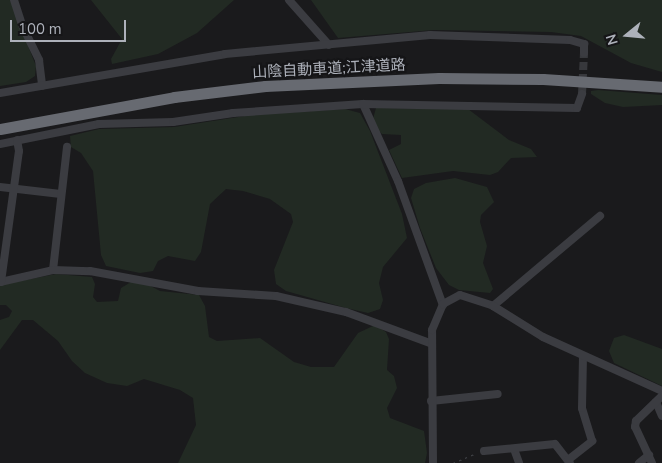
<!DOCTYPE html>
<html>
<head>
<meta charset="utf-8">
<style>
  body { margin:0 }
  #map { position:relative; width:662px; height:463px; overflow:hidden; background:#1a1a1c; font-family:"Nunito Sans","Noto Sans JP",sans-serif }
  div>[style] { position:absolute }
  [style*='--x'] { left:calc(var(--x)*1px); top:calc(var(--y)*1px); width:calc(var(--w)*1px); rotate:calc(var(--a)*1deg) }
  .green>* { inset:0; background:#222a23 }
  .minor-tunnel>* { height:8px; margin-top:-4px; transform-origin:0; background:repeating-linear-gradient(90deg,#37383c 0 8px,transparent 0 12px) }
  .path>* { height:1px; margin-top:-0.5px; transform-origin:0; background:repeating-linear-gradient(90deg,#414348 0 2.5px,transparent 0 6.5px) }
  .minor>* { height:8px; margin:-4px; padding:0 4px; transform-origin:4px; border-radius:4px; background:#3b3c41 }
  .highway>* { height:11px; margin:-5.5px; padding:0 5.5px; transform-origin:5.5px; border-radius:5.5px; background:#676a71 }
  span { translate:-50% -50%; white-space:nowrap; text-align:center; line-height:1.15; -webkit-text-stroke:4.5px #151517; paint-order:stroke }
  .street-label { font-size:15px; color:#adb1ba }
  .north { position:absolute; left:602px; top:10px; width:50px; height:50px; -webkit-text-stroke:4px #151517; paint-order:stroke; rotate:253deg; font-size:14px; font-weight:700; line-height:20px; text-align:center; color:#adb1ba }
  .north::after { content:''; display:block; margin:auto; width:18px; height:22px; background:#adb1ba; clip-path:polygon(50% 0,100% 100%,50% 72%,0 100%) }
  .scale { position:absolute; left:10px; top:20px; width:116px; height:22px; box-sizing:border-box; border:2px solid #adb1ba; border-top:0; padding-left:6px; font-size:15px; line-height:18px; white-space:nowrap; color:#adb1ba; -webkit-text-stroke:4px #151517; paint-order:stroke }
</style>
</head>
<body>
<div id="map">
  <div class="green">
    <div style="clip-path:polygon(0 0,10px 0,36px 66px,35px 76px,26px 82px,0 86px)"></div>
    <div style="clip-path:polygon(91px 0,234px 0,197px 33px,158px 54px,112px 64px,111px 59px,122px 39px)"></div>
    <div style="clip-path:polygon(311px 0,662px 0,662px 72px,631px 63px,581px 36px,551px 32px,434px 30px,338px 38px)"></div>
    <div style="clip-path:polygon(598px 90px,662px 95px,662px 105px,623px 107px,605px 103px,591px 94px,591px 91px)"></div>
    <div style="clip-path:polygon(376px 108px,468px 109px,509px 140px,531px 149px,537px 157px,511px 158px,498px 172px,490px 175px,453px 171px,402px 178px,389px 150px,401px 144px,401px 135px,382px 134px,377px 129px,373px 119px)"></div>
    <div style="clip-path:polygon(345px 109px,360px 113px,370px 131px,402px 214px,407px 238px,383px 267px,379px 283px,383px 300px,380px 309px,368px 313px,346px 308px,286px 291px,276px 284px,274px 270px,293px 222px,291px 214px,270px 199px,243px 191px,226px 189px,210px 204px,201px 252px,195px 261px,168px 256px,158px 261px,153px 271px,140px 273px,106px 266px,101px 255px,93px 171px,81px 153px,71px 147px,70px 136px,99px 129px,174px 127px,251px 115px)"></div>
    <div style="clip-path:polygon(455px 178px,487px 187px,494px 202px,481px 215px,480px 222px,487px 246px,483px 263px,493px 289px,490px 293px,459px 290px,449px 285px,436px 268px,420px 228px,411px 198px,414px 189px,426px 183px)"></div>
    <div style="clip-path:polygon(56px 274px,92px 277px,95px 284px,93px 297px,97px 302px,118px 301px,121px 288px,131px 282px,143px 282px,160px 291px,199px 295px,205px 306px,209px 337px,217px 341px,260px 338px,294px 362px,311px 367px,334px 367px,358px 333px,375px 325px,386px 332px,389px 339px,387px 370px,394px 376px,397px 388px,387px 408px,390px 418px,424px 431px,427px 453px,425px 463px,178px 463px,196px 425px,193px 398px,180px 390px,144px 379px,127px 386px,107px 383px,85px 373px,72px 361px,58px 341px,33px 320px,22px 320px,0 350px,0 320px,9px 317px,12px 311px,6px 305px,0 305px,0 285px)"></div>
    <div style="clip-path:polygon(624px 335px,662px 349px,662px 386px,614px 363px,609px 351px,614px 338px)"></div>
  </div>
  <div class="minor-tunnel">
    <div style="--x:582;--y:94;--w:41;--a:-87.2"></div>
  </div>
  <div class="path">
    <div style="--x:453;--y:463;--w:25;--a:-23"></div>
  </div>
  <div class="minor">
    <div style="--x:14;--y:0;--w:26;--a:72"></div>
    <div style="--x:22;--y:25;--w:39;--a:64"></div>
    <div style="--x:39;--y:60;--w:26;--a:83"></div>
    <div style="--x:289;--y:0;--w:60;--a:48.4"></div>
    <div style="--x:0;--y:93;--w:228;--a:-9.8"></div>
    <div style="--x:225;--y:54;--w:206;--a:-5.3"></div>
    <div style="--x:430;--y:35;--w:140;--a:2"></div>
    <div style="--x:570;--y:40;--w:15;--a:16"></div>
    <div style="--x:584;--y:44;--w:9;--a:90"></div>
    <div style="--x:363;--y:104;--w:85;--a:65.6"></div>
    <div style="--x:398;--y:181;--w:132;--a:70.1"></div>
    <div style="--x:0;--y:144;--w:101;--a:-11.4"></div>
    <div style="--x:99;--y:124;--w:74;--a:-1.5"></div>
    <div style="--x:173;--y:122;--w:61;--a:-8.5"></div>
    <div style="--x:233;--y:113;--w:130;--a:-4"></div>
    <div style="--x:363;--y:104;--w:214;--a:1.1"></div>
    <div style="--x:577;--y:108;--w:15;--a:-70"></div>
    <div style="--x:0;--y:187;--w:61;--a:6.5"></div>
    <div style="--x:53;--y:270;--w:124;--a:-83.5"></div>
    <div style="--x:0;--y:282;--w:54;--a:-12.8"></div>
    <div style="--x:53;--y:270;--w:37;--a:2"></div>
    <div style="--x:90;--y:271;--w:110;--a:10.5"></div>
    <div style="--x:198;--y:291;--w:78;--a:3.7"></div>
    <div style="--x:276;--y:296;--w:72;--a:12.9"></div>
    <div style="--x:346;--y:312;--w:90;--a:20.3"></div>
    <div style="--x:1;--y:282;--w:132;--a:-82.2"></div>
    <div style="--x:19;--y:151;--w:11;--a:-100"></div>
    <div style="--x:493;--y:306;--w:140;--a:-40.1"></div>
    <div style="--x:431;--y:401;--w:67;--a:-6"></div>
    <div style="--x:656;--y:402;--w:15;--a:67"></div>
    <div style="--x:514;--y:449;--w:15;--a:70"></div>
    <div style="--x:484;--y:451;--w:71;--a:-5.6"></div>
    <div style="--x:555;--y:444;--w:24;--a:52"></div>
    <div style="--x:568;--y:460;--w:31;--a:-38"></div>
    <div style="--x:592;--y:441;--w:34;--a:-107"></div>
    <div style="--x:582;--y:408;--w:52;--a:-88.9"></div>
    <div style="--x:433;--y:463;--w:133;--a:-90.4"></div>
    <div style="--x:432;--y:330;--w:28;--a:-67"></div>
    <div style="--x:443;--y:304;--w:19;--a:-28"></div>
    <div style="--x:460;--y:295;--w:35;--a:18"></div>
    <div style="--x:493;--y:306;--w:59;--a:31.8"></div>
    <div style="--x:543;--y:337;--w:131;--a:24.4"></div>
    <div style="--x:639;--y:463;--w:13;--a:-39"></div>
    <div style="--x:652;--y:463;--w:40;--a:-115"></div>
    <div style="--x:635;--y:427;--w:6;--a:-81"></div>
    <div style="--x:636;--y:421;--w:36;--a:-44"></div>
  </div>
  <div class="highway">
    <div style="--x:0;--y:129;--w:177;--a:-10.4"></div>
    <div style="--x:174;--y:97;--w:92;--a:-6.9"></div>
    <div style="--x:265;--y:86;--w:174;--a:-2.6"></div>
    <div style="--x:439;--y:78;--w:104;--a:0.6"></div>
    <div style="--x:543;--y:79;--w:119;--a:3.8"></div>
  </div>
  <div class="street-label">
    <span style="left:329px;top:69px;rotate:-3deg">山陰自動車道;江津道路</span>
  </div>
  <div class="north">N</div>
  <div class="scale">100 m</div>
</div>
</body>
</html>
